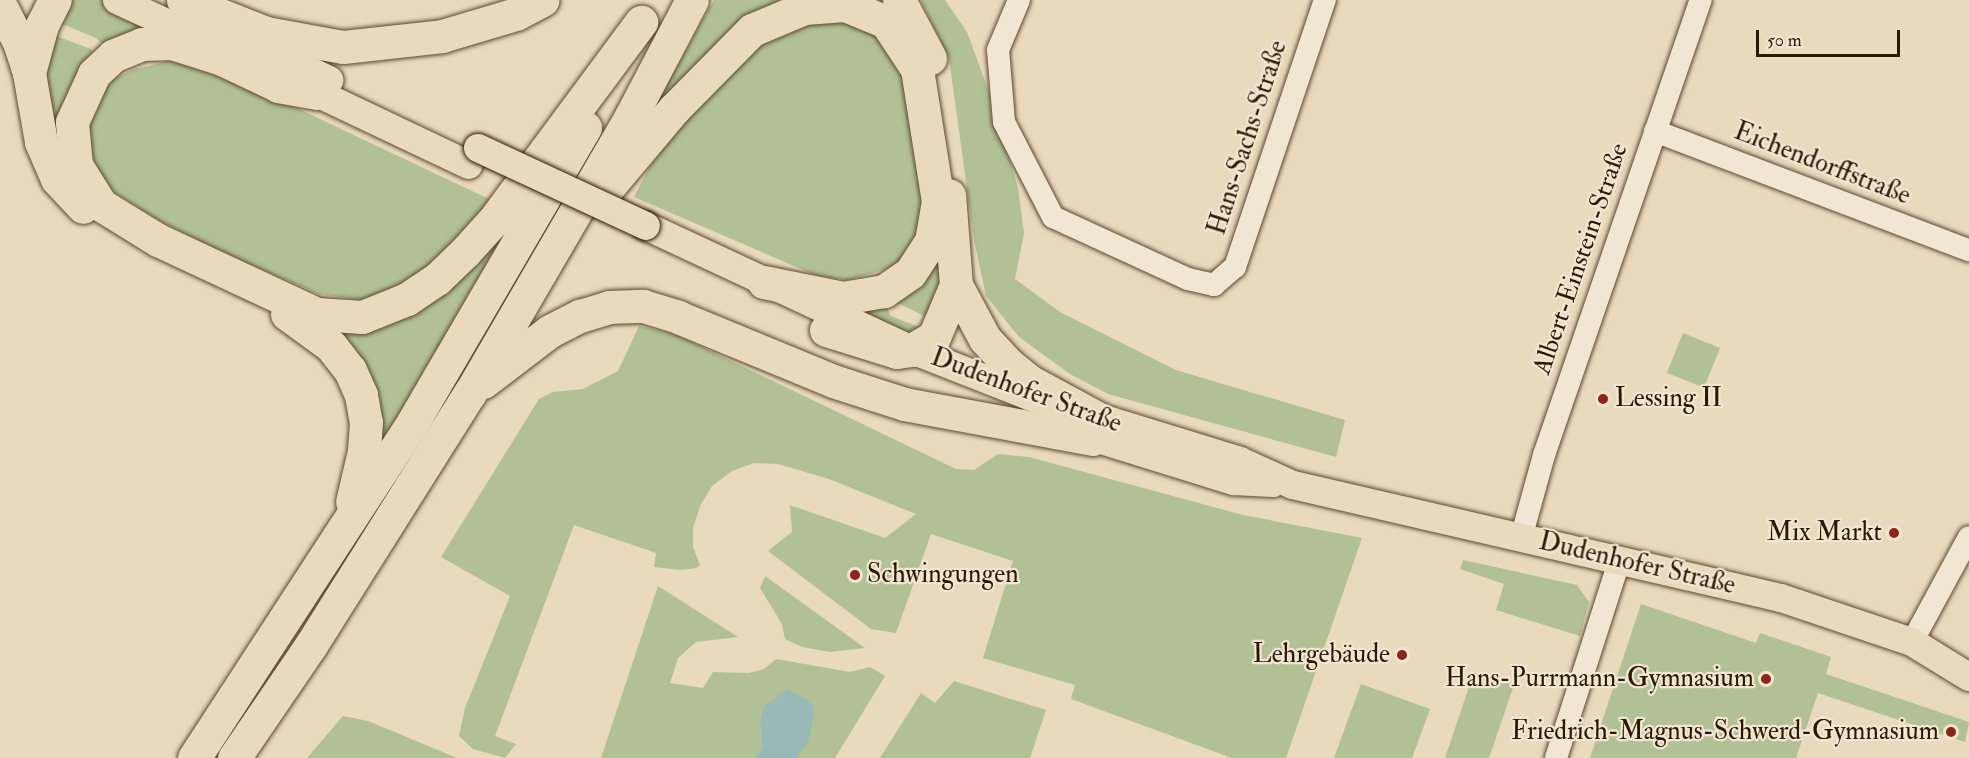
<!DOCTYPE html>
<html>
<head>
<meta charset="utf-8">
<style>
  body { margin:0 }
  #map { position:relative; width:1969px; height:758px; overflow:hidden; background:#e9d9bd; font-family:"IM FELL Double Pica",serif }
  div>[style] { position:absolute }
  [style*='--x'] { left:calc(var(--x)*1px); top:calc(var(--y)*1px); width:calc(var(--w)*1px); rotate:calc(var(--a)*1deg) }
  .green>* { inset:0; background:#b1c095; transform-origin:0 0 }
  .water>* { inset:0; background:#99b9b8 }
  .roads { filter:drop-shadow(0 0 2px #5b482f) drop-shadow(0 0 2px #5b482f) }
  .minor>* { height:22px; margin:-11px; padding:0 11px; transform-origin:11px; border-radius:11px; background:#f1e6d4 }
  .major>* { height:28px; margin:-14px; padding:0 14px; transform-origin:14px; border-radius:14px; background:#e9d9bd }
  .highway>* { height:33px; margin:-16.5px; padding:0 16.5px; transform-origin:16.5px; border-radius:16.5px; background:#e9d9bd }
  .bridges { filter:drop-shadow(0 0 2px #2c1800) drop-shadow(0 0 2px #2c1800) }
  .major-bridge>* { height:28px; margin:-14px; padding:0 14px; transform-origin:14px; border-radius:14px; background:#e9d9bd }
  .dots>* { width:16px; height:16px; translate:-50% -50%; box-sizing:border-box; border:3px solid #f1e6d4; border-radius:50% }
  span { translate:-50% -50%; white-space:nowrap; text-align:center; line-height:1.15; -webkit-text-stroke:4.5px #f1e6d4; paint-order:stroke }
  .street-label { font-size:26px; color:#2c1800 }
  .poi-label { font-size:26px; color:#2c1800 }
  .left { translate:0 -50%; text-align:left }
  .right { translate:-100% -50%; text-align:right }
  .scale { position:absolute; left:1756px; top:30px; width:144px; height:27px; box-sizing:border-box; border:3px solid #2c1800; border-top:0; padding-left:8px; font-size:18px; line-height:21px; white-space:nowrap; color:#2c1800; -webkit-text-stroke:4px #f1e6d4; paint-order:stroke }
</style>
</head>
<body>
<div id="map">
  <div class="green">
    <div style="clip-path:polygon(68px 0,106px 0,168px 29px,108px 49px,96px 38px,55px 21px)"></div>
    <div style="clip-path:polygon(714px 0,789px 0,649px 116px)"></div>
    <div style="clip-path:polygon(921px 0,945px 0,967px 32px,992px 100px,1018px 188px,1024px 233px,1015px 279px,1060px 312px,1176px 370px,1345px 420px,1336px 457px,1108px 394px,1070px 374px,1019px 337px,986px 296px,974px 240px,949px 58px)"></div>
    <div style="clip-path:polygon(858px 20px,903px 56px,929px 214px,900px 265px,848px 280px,817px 276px,634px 197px,649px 168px,702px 95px,782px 26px)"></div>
    <div style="clip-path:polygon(51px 34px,91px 49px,97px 57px,56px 142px,47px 114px,45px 61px)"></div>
    <div style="clip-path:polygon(178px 59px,280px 100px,491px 200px,429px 269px,369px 301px,319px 294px,215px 249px,151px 216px,110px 189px,98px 173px,88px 141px,90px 115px,99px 92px,111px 80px,135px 69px)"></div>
    <div style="clip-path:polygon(517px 219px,373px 460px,332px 328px)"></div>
    <div style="clip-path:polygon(939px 244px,948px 273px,932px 320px,896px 302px,894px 295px)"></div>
    <div style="clip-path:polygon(883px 300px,891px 316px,926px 330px,917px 338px,844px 311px)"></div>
    <div style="clip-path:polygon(639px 326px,677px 335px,956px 469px,974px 470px,998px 454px,1029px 457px,1243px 515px,1362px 538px,1286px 758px,1232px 758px,1071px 699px,1075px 685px,983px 658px,1013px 561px,931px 534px,896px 633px,871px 629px,768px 551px,792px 532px,790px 505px,885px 538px,916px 514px,829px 479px,778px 464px,754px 463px,732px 471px,712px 486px,701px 504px,693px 528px,693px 547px,700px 565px,696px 568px,681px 570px,654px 567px,656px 553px,574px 525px,495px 736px,516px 744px,505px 758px,473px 749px,459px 736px,465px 708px,510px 596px,441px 557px,539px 399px,553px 392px,583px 389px,618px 371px)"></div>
    <div style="left:1683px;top:333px;width:40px;height:43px;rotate:22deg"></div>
    <div style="clip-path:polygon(1463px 560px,1577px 585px,1589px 602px,1580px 636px,1496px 610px,1504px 584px,1460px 569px)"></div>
    <div style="clip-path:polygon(765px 576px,865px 648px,830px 652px,802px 647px,785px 639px,782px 624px,760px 588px)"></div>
    <div style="clip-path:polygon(658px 586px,738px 637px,696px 642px,678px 658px,670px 683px,703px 688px,713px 672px,749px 673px,764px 669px,776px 659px,850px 672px,870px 667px,885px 676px,835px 758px,796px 758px,760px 727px,762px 748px,754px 758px,601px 758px)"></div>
    <div style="clip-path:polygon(1641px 604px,1756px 643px,1760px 633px,1831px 657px,1826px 674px,1969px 722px,1965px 742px,1818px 693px,1796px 758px,1590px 758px)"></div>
    <div style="clip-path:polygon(1474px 672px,1514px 685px,1489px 758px,1445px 758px)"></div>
    <div style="clip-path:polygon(954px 681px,1046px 710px,1030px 758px,880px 758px,921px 693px,935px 703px)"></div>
    <div style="clip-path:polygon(1361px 684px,1430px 709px,1412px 758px,1334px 758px)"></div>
    <div style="clip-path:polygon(343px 716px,368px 721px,457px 758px,307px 758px)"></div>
  </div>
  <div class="water">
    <div style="clip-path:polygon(787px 689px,811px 702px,814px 714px,808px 743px,796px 758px,754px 758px,762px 748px,760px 727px,763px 708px)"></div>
  </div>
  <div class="roads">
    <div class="minor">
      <div style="--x:1019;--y:0;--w:54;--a:112.8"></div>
      <div style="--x:998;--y:50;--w:72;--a:85.2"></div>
      <div style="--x:1004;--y:122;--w:107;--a:62.7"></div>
      <div style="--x:1053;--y:217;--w:149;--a:24.7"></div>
      <div style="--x:1188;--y:279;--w:27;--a:13"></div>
      <div style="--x:1214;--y:285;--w:28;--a:-41"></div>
      <div style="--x:1235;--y:267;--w:282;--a:-71.4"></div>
      <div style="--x:1655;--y:131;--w:336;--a:20.8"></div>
      <div style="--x:1521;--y:538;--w:86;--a:-74.5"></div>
      <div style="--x:1544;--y:455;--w:481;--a:-71"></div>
      <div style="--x:1912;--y:642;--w:119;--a:-61.5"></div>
      <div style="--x:1556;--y:758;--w:209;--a:-72.2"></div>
    </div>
    <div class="major">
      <div style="--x:117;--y:0;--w:102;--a:24.8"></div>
      <div style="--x:230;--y:33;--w:110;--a:25.4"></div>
      <div style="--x:296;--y:83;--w:191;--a:25.4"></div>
      <div style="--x:646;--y:226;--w:293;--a:25"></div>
      <div style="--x:912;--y:350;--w:126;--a:21.5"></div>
      <div style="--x:1029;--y:396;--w:221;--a:17.1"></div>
      <div style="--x:1240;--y:461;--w:58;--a:24.4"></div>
      <div style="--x:1293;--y:485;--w:501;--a:13.04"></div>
      <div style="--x:1781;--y:598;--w:138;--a:18.6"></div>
      <div style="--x:1912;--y:642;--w:67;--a:31.6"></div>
      <div style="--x:1072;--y:431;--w:170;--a:17.2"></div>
      <div style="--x:1234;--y:481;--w:39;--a:3"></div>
    </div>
    <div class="highway">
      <div style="--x:183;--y:0;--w:89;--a:21.7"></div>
      <div style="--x:266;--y:33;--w:78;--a:10.3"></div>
      <div style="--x:343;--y:47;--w:100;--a:-6.3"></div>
      <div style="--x:442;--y:36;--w:77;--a:-16.6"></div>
      <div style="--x:516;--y:14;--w:30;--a:-28"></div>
      <div style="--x:899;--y:0;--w:66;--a:61.9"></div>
      <div style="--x:0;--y:5;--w:42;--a:62.8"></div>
      <div style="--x:19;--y:42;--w:33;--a:72"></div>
      <div style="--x:29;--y:73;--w:70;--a:80.1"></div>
      <div style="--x:41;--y:142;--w:40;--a:66.6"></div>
      <div style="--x:57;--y:179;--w:38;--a:47"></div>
      <div style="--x:29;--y:73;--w:50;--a:-74.8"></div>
      <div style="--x:42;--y:25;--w:28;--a:-63"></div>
      <div style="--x:317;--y:93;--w:39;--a:-170"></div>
      <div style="--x:279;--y:86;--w:63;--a:-154.7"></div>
      <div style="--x:222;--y:59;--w:52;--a:-162.3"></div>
      <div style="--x:172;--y:43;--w:30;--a:178"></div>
      <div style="--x:142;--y:44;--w:31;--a:158"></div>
      <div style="--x:113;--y:56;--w:26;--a:137"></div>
      <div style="--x:94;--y:74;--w:53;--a:114.6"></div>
      <div style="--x:72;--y:122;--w:43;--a:84.7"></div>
      <div style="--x:76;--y:165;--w:47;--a:58"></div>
      <div style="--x:101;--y:205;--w:67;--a:31.6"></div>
      <div style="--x:158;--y:240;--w:175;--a:25"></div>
      <div style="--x:317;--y:314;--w:45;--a:3.8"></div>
      <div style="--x:362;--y:317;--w:48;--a:-21.8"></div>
      <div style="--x:407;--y:299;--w:36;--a:-34"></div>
      <div style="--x:437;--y:279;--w:39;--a:-44"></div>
      <div style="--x:465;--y:252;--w:43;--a:-47.8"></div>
      <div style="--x:494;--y:220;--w:247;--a:-53.4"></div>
      <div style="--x:604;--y:192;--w:109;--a:-49.9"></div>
      <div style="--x:674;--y:109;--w:111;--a:-45.4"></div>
      <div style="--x:752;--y:30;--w:56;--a:-22.9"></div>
      <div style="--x:804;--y:8;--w:41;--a:-4.2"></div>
      <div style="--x:845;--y:5;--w:44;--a:22.5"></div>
      <div style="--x:886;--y:22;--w:56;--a:56.6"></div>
      <div style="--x:917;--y:69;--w:134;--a:81"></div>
      <div style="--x:938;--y:201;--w:41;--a:99.9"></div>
      <div style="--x:931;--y:241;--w:38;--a:123"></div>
      <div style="--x:910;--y:273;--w:32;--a:145"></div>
      <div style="--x:884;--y:291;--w:42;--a:170.3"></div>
      <div style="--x:843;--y:298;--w:81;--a:-168.6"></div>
      <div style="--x:956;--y:285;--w:61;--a:61.8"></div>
      <div style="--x:985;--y:339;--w:33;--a:47"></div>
      <div style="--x:1007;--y:363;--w:28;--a:39"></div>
      <div style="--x:1029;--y:381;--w:84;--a:28.4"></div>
      <div style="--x:287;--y:314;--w:54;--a:36"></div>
      <div style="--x:331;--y:346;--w:31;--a:52"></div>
      <div style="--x:350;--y:370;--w:27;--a:66"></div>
      <div style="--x:361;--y:395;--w:27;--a:80"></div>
      <div style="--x:366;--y:422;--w:29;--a:94"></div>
      <div style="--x:364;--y:451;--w:52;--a:103.2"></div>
      <div style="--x:826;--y:330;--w:74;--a:17.2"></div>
      <div style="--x:897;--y:352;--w:15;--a:-8"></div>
      <div style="--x:912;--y:350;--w:26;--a:-31"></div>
      <div style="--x:934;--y:337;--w:56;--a:-67.1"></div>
      <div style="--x:956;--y:285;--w:90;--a:-94.4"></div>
      <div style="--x:483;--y:382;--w:84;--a:-37.3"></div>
      <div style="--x:550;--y:331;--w:34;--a:-27"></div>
      <div style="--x:580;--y:316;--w:30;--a:-17"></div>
      <div style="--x:609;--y:307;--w:34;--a:-2"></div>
      <div style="--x:643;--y:306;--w:37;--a:17"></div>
      <div style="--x:678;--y:317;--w:168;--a:22.4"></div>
      <div style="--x:833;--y:381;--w:75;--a:17.9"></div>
      <div style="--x:904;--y:404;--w:192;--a:10.5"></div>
      <div style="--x:194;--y:758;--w:403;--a:-56.9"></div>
      <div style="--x:414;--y:420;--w:339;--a:-59.7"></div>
      <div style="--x:234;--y:758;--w:137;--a:-55.7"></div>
      <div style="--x:311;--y:645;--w:298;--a:-57.8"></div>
      <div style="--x:470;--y:393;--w:320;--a:-59.8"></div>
      <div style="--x:631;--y:116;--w:131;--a:-62.3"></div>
    </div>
  </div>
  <div class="bridges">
    <div class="major-bridge">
      <div style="--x:478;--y:148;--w:185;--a:24.9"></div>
    </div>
  </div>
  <div class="dots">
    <div style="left:1603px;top:399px;background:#8f2418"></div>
    <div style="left:1894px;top:533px;background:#8f2418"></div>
    <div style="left:855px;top:575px;background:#8f2418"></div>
    <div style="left:1402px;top:655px;background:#8f2418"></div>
    <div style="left:1766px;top:679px;background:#8f2418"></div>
    <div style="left:1951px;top:732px;background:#8f2418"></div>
  </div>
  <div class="street-label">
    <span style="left:1248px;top:138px;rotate:-72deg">Hans-Sachs-Straße</span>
    <span style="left:1822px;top:164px;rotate:21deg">Eichendorffstraße</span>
    <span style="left:1581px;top:259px;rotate:-71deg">Albert-Einstein-Straße</span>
    <span style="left:1026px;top:391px;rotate:20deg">Dudenhofer Straße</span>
    <span style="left:1637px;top:564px;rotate:13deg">Dudenhofer Straße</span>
  </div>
  <div class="poi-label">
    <span class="left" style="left:1615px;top:399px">Lessing II</span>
    <span class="right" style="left:1882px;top:533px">Mix Markt</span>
    <span class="left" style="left:867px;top:575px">Schwingungen</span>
    <span class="right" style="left:1390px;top:655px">Lehrgebäude</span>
    <span class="right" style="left:1754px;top:679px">Hans-Purrmann-Gymnasium</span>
    <span class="right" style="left:1939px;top:732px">Friedrich-Magnus-Schwerd-Gymnasium</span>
  </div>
  <div class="scale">50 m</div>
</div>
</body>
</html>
